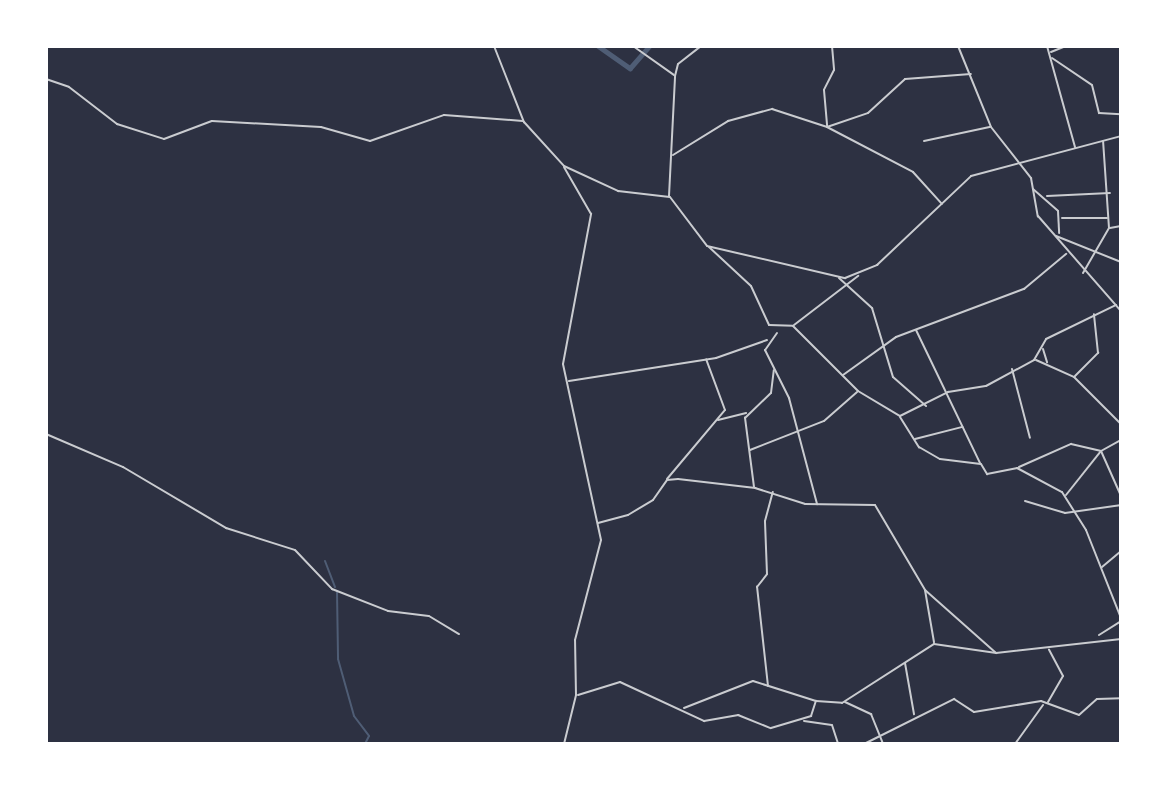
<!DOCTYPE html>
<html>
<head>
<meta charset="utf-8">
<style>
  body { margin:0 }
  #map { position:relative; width:1167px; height:790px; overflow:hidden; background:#2d3142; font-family:Cabin,sans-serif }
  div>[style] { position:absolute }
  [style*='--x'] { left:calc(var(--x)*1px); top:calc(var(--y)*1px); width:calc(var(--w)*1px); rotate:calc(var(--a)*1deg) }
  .stream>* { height:2px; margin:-1px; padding:0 1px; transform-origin:1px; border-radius:1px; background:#4f5d75 }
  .river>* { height:5px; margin:-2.5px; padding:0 2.5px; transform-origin:2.5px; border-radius:2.5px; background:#4f5d75 }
  .minor>* { height:2px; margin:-1px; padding:0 1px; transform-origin:1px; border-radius:1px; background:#caccd0 }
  span { translate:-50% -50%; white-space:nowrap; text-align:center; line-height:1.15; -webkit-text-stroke:7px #fff; paint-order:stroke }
  .frame { position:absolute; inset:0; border:48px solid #fff; pointer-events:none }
</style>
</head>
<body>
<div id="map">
  <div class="stream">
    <div style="--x:325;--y:561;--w:28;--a:69"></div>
    <div style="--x:337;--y:592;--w:67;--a:89.1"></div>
    <div style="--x:338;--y:659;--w:59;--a:74.3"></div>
    <div style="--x:354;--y:716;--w:25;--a:53"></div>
    <div style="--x:369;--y:736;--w:9;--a:117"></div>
  </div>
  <div class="river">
    <div style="--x:598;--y:46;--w:39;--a:35"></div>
    <div style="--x:630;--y:68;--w:29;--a:-49"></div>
  </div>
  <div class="minor">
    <div style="--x:494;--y:46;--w:82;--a:68.5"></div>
    <div style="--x:524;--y:122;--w:59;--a:47.7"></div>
    <div style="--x:564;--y:166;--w:60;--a:24.8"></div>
    <div style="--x:618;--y:191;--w:52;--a:6.6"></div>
    <div style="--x:670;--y:197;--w:61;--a:52.9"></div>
    <div style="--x:707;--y:246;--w:142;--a:13.1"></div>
    <div style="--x:845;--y:278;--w:35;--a:-22"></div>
    <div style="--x:877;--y:265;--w:129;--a:-43.4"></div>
    <div style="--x:971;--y:176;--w:155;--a:-14.9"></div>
    <div style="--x:633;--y:46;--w:50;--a:35.3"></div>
    <div style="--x:832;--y:46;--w:24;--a:85"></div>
    <div style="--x:834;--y:70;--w:22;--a:117"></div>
    <div style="--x:824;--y:90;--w:37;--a:85"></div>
    <div style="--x:827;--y:127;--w:43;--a:-18.9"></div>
    <div style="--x:868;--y:113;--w:50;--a:-42.6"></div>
    <div style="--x:905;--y:79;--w:66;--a:-4.3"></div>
    <div style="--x:958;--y:46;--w:87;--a:67.8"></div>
    <div style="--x:991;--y:127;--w:65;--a:51.9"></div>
    <div style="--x:1031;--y:178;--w:39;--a:80"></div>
    <div style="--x:1038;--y:216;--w:126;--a:48.9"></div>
    <div style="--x:1047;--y:46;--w:105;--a:74.5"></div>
    <div style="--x:1051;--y:52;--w:16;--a:-22"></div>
    <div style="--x:1052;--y:58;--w:48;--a:34"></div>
    <div style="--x:1092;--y:85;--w:29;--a:76"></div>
    <div style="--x:1099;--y:113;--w:22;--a:3"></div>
    <div style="--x:46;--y:79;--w:24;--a:19"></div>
    <div style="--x:69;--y:87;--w:61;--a:37.6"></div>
    <div style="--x:117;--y:124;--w:49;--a:17.7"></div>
    <div style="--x:164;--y:139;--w:51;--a:-20.6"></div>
    <div style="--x:212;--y:121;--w:109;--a:3.2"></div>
    <div style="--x:321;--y:127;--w:51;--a:15.9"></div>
    <div style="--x:370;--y:141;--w:78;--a:-19.4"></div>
    <div style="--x:444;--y:115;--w:79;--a:4.3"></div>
    <div style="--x:924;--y:141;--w:67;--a:-12"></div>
    <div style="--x:673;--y:155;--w:65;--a:-31.7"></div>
    <div style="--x:728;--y:121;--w:46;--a:-15.3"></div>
    <div style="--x:772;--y:109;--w:58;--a:18.1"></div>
    <div style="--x:827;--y:127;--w:97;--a:27.6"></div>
    <div style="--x:913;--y:172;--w:43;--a:47.8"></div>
    <div style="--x:1033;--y:189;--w:33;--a:41"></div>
    <div style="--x:1058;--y:211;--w:22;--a:87"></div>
    <div style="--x:669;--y:196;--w:120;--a:-87.1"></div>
    <div style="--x:675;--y:76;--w:12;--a:-76"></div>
    <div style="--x:678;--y:64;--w:29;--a:-38"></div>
    <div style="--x:1047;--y:196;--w:63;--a:-2.7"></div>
    <div style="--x:1062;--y:218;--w:45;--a:0"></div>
    <div style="--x:1110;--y:228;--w:11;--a:-10"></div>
    <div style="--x:1056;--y:236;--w:70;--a:21.8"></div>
    <div style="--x:709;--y:247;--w:57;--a:42.9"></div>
    <div style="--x:751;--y:286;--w:43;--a:65.2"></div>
    <div style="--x:769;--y:325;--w:24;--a:2"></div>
    <div style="--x:793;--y:326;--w:92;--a:45"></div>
    <div style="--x:858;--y:391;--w:49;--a:30.8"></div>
    <div style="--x:900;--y:416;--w:54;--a:-26.6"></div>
    <div style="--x:948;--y:392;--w:38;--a:-9"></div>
    <div style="--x:986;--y:386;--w:55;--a:-28.4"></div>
    <div style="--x:1034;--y:360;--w:24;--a:-60"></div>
    <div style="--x:1046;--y:339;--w:78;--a:-25.9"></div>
    <div style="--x:1083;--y:273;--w:52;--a:-60"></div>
    <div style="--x:1109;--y:228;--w:87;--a:-93.9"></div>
    <div style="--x:839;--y:278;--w:45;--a:42.3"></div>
    <div style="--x:872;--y:308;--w:72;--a:73.1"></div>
    <div style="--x:893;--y:377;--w:44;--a:41.3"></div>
    <div style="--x:794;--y:325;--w:81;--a:-37.4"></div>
    <div style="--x:916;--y:330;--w:148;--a:64.3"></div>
    <div style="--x:777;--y:333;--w:21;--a:125"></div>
    <div style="--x:765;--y:350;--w:54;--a:63.4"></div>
    <div style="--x:789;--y:398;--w:110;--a:75.2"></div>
    <div style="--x:1043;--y:349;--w:14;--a:73"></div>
    <div style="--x:1036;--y:360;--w:42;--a:24.1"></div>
    <div style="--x:1074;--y:377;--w:66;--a:45"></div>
    <div style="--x:1012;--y:369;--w:71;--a:75.4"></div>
    <div style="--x:843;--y:375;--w:65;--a:-35.6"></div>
    <div style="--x:896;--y:337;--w:137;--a:-20.6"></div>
    <div style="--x:1024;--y:289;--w:55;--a:-39.8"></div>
    <div style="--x:1075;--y:376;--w:33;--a:-45"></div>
    <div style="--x:1098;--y:353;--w:39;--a:-96"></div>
    <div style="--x:569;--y:381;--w:149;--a:-8.9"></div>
    <div style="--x:716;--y:358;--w:54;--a:-19.4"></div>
    <div style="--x:900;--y:417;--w:36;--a:58"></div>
    <div style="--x:919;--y:447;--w:24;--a:30"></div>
    <div style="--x:940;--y:459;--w:41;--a:7"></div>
    <div style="--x:981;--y:464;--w:12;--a:59"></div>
    <div style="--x:987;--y:474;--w:31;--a:-11"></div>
    <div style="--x:1017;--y:468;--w:51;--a:28.1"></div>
    <div style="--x:1062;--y:492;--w:45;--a:57.7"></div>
    <div style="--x:1086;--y:530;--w:95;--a:68.3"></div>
    <div style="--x:718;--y:420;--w:29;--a:-14"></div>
    <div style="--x:46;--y:434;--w:84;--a:23.2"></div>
    <div style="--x:123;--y:467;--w:120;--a:30.6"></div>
    <div style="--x:226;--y:528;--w:72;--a:17.7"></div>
    <div style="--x:295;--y:550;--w:54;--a:46.5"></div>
    <div style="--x:332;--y:589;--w:60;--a:21.4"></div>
    <div style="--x:388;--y:611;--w:41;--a:7"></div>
    <div style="--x:429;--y:616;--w:35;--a:31"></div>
    <div style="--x:915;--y:439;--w:49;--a:-14.3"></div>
    <div style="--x:750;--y:450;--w:79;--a:-21.4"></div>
    <div style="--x:824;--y:421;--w:44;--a:-41.3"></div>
    <div style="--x:1019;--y:467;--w:57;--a:-23.9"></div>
    <div style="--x:1071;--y:444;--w:31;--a:13"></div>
    <div style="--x:1101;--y:451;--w:23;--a:-29"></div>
    <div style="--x:667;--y:479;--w:90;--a:-50"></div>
    <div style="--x:725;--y:410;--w:54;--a:-110.4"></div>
    <div style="--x:754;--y:487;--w:70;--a:-97.4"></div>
    <div style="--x:745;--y:418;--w:36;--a:-44"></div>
    <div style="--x:771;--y:393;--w:23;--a:-83"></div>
    <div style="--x:1066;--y:495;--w:56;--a:-51.5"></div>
    <div style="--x:1101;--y:451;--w:49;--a:66"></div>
    <div style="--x:1025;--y:501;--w:42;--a:16.7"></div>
    <div style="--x:1065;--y:513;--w:57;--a:-8.1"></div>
    <div style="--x:598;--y:523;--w:31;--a:-15"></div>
    <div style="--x:628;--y:515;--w:29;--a:-31"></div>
    <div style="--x:653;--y:500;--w:24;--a:-55"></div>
    <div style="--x:667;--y:480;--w:11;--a:-5"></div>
    <div style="--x:678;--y:479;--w:78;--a:6.7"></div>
    <div style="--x:755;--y:488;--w:52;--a:17.7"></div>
    <div style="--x:805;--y:504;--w:70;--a:0.8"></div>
    <div style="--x:875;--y:505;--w:99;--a:59.5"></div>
    <div style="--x:925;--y:590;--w:95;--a:41.6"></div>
    <div style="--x:996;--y:653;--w:126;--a:-6.4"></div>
    <div style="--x:1102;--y:567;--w:23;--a:-40"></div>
    <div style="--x:1120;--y:552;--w:27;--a:-88"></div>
    <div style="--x:925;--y:590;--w:53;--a:80.2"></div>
    <div style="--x:1099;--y:635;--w:26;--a:-32"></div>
    <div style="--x:905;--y:663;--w:52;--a:80"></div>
    <div style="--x:768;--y:686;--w:100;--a:-96.3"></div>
    <div style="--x:757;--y:587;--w:16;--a:-52"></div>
    <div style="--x:767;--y:574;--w:53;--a:-92.2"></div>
    <div style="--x:765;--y:521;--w:30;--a:-75"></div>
    <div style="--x:578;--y:695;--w:44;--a:-17.2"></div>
    <div style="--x:620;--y:682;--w:93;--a:24.9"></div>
    <div style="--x:704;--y:721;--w:35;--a:-10"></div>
    <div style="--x:738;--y:715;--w:35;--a:22"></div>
    <div style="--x:771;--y:728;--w:42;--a:-16.7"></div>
    <div style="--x:811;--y:716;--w:16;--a:-72"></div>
    <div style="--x:816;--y:701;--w:26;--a:4"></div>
    <div style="--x:842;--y:703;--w:109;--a:-32.7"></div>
    <div style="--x:934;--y:644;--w:63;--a:8.3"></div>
    <div style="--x:845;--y:702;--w:29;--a:25"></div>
    <div style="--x:871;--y:714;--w:32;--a:68"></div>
    <div style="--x:1048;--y:702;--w:30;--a:-60"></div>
    <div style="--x:1063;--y:676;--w:30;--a:-118"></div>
    <div style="--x:684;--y:708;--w:74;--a:-21.4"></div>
    <div style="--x:753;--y:681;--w:66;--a:17.6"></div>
    <div style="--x:804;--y:721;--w:28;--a:8"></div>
    <div style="--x:832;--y:725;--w:20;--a:72"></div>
    <div style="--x:564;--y:744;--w:50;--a:-76.2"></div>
    <div style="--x:576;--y:695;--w:55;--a:-91"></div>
    <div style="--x:575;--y:640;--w:103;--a:-75.4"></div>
    <div style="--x:601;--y:540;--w:180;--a:-102.2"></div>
    <div style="--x:563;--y:364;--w:153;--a:-79.4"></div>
    <div style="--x:591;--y:214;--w:54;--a:-119.9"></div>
    <div style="--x:864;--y:744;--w:101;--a:-26.6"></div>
    <div style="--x:954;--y:699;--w:24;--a:33"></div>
    <div style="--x:974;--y:712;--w:68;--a:-9.3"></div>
    <div style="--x:1041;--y:701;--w:40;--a:20.2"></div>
    <div style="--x:1079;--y:715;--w:24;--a:-42"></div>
    <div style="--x:1097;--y:699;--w:24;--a:-2"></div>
    <div style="--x:1015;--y:744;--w:48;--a:-54.3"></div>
  </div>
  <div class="frame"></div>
</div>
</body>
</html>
